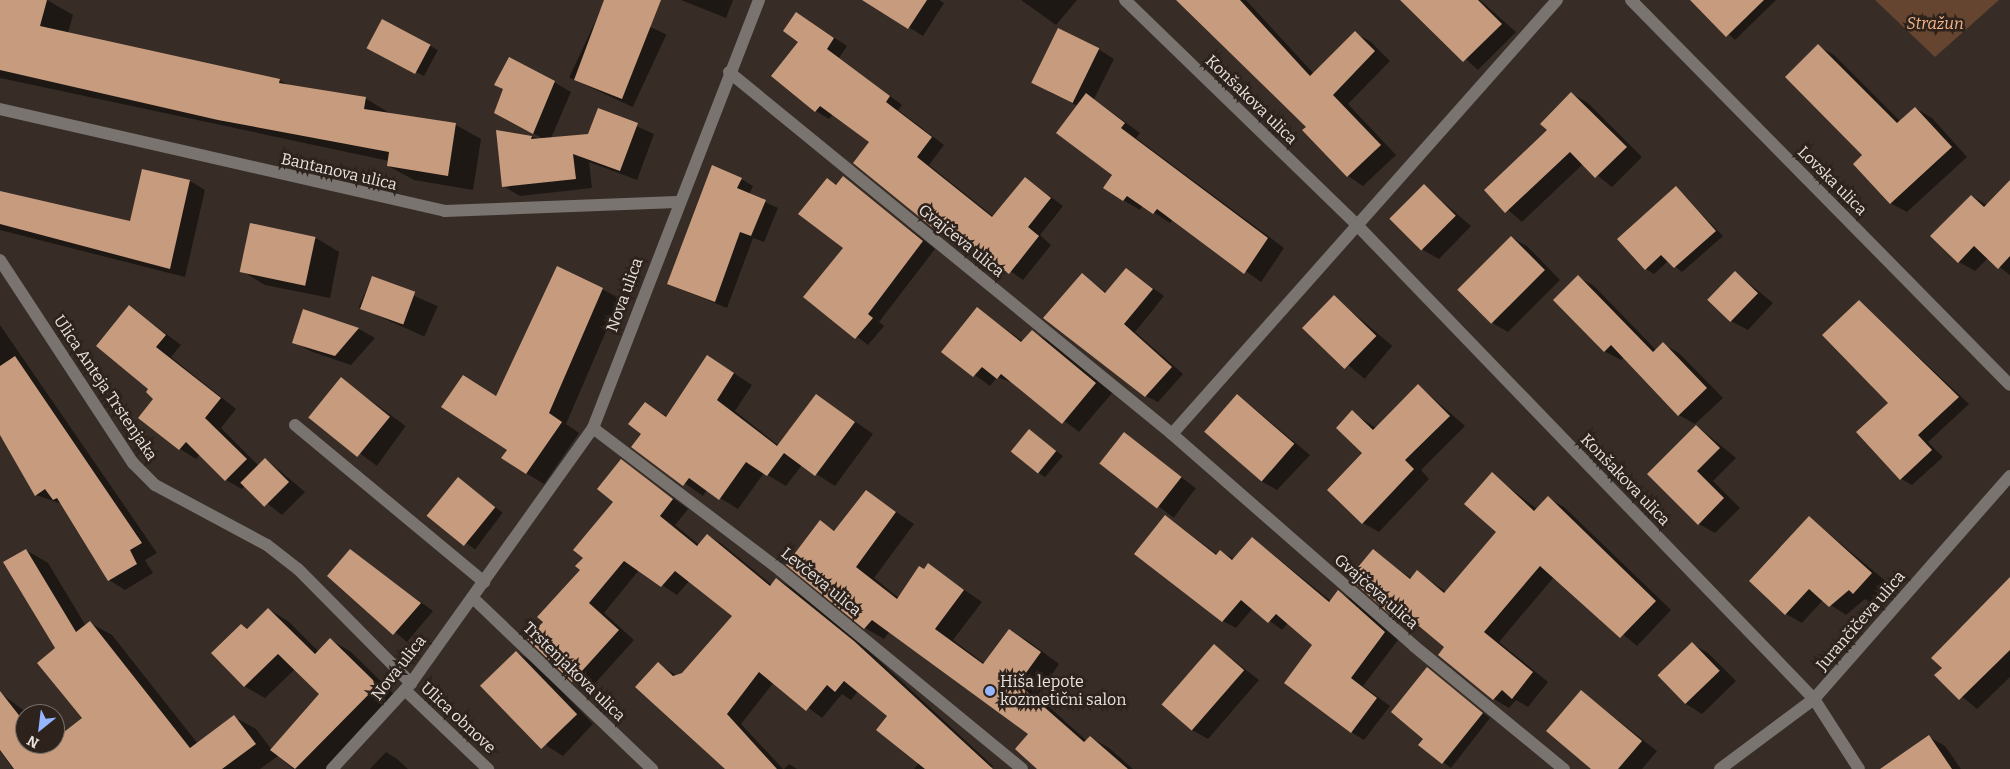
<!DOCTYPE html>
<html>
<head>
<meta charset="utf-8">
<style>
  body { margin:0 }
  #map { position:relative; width:2010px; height:769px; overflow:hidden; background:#372d26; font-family:Bitter,serif }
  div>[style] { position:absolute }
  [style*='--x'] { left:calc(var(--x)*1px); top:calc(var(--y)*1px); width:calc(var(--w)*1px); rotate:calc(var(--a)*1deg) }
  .green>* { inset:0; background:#65452f }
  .shadow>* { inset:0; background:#0007; transform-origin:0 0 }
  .building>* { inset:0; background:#c79b7e; transform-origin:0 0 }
  .minor>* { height:12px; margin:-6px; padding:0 6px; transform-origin:6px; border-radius:6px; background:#797470 }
  .dots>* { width:14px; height:14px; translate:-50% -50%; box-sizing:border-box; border:2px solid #2d231c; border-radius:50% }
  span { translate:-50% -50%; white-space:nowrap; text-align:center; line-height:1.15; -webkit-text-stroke:5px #2d231c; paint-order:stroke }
  .park-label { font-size:16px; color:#f6b488; font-style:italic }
  .street-label { font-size:16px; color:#e9e2de }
  .poi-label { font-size:16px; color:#e9e2de }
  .left { translate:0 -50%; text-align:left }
  .north { position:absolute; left:15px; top:704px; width:50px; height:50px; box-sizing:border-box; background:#2d231c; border:1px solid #786f6a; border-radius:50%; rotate:209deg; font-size:14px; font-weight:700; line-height:20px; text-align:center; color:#e9e2de }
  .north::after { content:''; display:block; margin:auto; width:18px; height:22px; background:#95b6fd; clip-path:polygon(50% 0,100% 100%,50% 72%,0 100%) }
</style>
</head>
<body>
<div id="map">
  <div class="green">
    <div style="clip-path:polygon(1875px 0,1999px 0,1935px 57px)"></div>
  </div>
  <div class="shadow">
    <div style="clip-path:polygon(0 0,47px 0,73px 15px,68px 33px,279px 80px,290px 86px,365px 98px,391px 114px,456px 125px,481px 139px,473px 190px,414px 180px,388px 166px,389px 161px,0 78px)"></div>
    <div style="clip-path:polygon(681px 0,733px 0,726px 18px)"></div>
    <div style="clip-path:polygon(865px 0,939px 0,944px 3px,923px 36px)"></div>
    <div style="clip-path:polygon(1021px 0,1077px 0,1056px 25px)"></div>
    <div style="clip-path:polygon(1179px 0,1246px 0,1314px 74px,1355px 33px,1371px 42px,1390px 61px,1348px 104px,1396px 155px,1363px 186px,1348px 176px,1304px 130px,1307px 127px)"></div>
    <div style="clip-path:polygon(1411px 0,1480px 0,1516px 32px,1478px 70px,1411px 9px)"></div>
    <div style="clip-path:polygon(1692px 0,1776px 0,1735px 40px)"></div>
    <div style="left:603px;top:5px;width:70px;height:80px;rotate:25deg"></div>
    <div style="clip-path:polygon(797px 13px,847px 46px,839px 58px,902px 105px,898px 110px,944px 145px,929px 165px,994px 217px,1025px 178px,1063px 206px,1040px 235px,1051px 245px,1023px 280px,951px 229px,947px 235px,934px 227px,855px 163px,871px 141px,833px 114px,829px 119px,816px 111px)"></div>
    <div style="clip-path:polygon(382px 21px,438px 50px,424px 76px,377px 52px)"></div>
    <div style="clip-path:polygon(1818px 46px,1834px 55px,1901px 122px,1915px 108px,1932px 118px,1967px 157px,1907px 212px,1890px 203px,1864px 155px)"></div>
    <div style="clip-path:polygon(1098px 49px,1114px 59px,1094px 99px,1140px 133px,1136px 138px,1284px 248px,1261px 282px,1173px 219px,1170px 223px,1143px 205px,1140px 210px,1123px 200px,1078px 106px,1049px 92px)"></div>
    <div style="clip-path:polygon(554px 82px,571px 92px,551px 138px,589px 135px,598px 109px,654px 134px,637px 180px,589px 162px,592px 188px,520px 196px,503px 186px,497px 131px,544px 139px,511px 122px)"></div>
    <div style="clip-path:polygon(1572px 94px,1588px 103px,1642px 157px,1612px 187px,1583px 164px,1522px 222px,1485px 190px,1549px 130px)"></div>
    <div style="clip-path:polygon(143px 170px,190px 181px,205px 190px,185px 277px,0 230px,0 192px,131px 223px)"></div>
    <div style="clip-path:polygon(843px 177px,935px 249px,879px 322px,884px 326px,868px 345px,804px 296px,844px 248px,827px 179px,837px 185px)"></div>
    <div style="clip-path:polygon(741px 179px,753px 186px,749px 195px,778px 208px,764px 242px,753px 238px,727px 308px,668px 284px)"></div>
    <div style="clip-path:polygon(2010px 185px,2010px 275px,1988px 258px,1975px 271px,1959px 262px,1972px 196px,1987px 205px)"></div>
    <div style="clip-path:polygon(1424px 186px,1471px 226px,1439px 259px,1423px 250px)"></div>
    <div style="clip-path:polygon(1676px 188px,1723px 236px,1682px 272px,1668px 261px,1654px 274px,1646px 269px)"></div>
    <div style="clip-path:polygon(1511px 237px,1528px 247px,1560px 280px,1508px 332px,1491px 322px)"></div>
    <div style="clip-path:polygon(316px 238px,339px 252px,330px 298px,265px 285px,242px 271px)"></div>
    <div style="clip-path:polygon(1126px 269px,1164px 296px,1135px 332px,1183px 374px,1158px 402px,1146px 396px,1082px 275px,1107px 293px)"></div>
    <div style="clip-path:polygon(1736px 273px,1773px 303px,1748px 330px,1731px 321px)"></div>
    <div style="left:372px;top:277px;width:72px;height:33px;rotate:24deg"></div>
    <div style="clip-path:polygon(1578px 277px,1594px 286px,1656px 350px,1663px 344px,1679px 353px,1723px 398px,1695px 424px,1679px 415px,1624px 357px,1621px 360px,1604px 351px)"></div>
    <div style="clip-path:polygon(602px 289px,620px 299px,566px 424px,579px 433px,544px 484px,526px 473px,509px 450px,497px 397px)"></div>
    <div style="left:1334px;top:297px;width:76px;height:43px;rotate:40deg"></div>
    <div style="clip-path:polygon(1859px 301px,1969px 404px,1928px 442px,1943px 457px,1912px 485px,1901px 479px,1890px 403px)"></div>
    <div style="clip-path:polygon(130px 307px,181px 345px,171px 357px,236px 409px,221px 428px,259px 466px,266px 459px,305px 492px,282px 515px,245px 486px,242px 489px,226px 480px,200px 454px,196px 459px,180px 449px,140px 417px,155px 398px)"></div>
    <div style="clip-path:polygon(977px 309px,1024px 342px,1032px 332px,1049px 341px,1112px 393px,1079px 432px,1016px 384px,997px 377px,990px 386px,943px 352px)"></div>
    <div style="clip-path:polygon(304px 311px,359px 329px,375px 338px,351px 365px,310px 351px,294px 342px)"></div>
    <div style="clip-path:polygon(0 325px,157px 553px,145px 560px,153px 573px,125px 590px,109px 580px,62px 504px,36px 495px,0 433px)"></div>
    <div style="clip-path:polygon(726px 368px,752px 385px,735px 411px,779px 446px,817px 395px,873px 434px,835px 486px,802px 465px,786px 486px,764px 473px,738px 509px,707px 490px,703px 496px,633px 447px,643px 434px,646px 404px,668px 417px)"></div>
    <div style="left:341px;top:379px;width:80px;height:49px;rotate:36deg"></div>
    <div style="clip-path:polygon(1418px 385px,1465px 426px,1421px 470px,1429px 479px,1379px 532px,1363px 523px,1364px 453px,1352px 412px,1376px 428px)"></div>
    <div style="clip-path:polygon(1238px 395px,1310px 455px,1277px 490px,1261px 481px)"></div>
    <div style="clip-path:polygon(1697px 426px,1736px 458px,1713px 481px,1740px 508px,1715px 533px,1699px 524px,1649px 474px)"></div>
    <div style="clip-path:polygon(1029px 430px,1063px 456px,1045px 477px,1037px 472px)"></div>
    <div style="left:1124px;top:434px;width:90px;height:37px;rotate:37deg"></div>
    <div style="clip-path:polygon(621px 461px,688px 509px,675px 525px,699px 545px,707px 535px,722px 544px,772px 585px,777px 579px,792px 588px,870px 652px,994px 767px,914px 769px,919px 763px,889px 716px,858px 691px,851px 700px,842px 694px,822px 718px,774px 682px,741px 724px,783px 769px,727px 769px,658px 664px,677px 676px,683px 674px,734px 616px,690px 580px,677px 595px,639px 570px,604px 613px,634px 640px,589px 690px,573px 681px,529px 639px,582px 570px,615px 502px)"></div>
    <div style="clip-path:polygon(1492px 474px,1537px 509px,1548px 498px,1564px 507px,1671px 610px,1637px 646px,1554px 577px,1499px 642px,1548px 682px,1528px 707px,1516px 700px,1509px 708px,1494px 699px,1439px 655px,1445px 647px,1415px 622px,1411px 627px,1396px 618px,1373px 551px,1412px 579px,1418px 572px,1446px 592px,1497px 532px)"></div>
    <div style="left:458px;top:479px;width:56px;height:46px;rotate:37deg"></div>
    <div style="clip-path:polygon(866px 491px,914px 524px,874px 578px,899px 598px,928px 565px,982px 602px,953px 640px,985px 664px,1009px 630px,1028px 641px,1059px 664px,1037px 696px,1087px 741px,1090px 737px,1109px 748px,1133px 769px,1039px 769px,1030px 734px,890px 631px,884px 639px,865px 628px,788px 564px,820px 522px,836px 531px)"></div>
    <div style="clip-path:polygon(1166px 516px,1218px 555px,1221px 552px,1234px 559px,1252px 538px,1331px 601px,1338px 592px,1351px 599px,1398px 640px,1363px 686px,1390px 706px,1364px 740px,1351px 732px,1314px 645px,1288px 623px,1282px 630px,1253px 608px,1236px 628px,1223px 621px)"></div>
    <div style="clip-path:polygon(1809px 517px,1888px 583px,1870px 602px,1865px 599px,1846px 615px,1823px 600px,1802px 623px,1786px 614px)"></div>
    <div style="clip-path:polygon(26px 550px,48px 563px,86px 626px,90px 623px,112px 635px,198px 744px,234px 717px,256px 729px,272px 750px,321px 694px,295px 669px,265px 698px,244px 686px,242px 625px,248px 629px,268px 609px,288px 621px,319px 652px,331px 640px,351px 652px,398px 698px,327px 769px,293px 769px,278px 756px,260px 769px,13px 769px,0 751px,0 693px,29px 714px,25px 714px,25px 744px,55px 744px,84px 719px)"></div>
    <div style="clip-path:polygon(350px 551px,433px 611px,407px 642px,329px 576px)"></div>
    <div style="clip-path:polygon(2010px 578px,2010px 677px,1977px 709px,1936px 675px)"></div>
    <div style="clip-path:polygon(1692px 644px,1708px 653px,1736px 681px,1702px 714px,1686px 704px,1659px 675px)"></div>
    <div style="clip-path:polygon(1214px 645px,1259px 680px,1208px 739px,1192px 730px)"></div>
    <div style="clip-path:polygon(516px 652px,533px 662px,593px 724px,563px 756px,547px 746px)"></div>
    <div style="clip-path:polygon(1428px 669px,1490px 718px,1451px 768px,1420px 745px,1425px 738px)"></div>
    <div style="clip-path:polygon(1581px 691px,1657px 751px,1642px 769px,1593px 769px)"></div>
    <div style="clip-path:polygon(1929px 737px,1945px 746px,1961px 769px,1894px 769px)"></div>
    <div style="clip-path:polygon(386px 752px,397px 759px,408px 769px,370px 769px)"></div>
    <div style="clip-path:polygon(789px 764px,797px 769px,784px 769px)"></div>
  </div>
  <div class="building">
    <div style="clip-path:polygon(0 0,47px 0,40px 26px,280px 79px,279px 83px,366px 97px,364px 109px,456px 123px,448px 176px,387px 166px,389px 152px,218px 120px,0 70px)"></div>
    <div style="clip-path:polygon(604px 0,661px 0,622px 99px,574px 80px)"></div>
    <div style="clip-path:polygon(862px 0,927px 0,908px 29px)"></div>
    <div style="clip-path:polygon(1176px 0,1240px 0,1310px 76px,1355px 31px,1375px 51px,1333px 95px,1381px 145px,1347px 177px,1302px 130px,1306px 127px)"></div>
    <div style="clip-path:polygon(1400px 0,1478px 0,1502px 24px,1463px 62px)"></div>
    <div style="clip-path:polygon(1690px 0,1764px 0,1726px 37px)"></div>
    <div style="clip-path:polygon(796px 12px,834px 38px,827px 49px,890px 96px,886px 102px,932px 137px,917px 157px,992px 217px,1025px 177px,1051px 198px,1028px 227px,1039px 236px,1009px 274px,939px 222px,933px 228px,853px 163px,869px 142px,820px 106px,815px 112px,771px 76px,798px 42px,783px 31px)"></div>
    <div style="left:382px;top:19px;width:55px;height:33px;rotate:28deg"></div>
    <div style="left:1058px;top:28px;width:46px;height:61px;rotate:26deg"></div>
    <div style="clip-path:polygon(1818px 44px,1897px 123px,1915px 107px,1952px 147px,1890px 204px,1853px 164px,1862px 155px,1785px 77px)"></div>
    <div style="clip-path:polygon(509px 57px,555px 81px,533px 134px,494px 113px,503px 89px,494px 85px)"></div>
    <div style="clip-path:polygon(1571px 92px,1627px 147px,1595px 178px,1570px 152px,1505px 213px,1484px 190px,1547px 130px,1540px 124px)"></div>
    <div style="clip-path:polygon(1086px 93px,1125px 123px,1121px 128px,1268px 238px,1244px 274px,1157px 209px,1153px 214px,1127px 196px,1123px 201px,1103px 188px,1112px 175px,1056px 133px)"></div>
    <div style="clip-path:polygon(598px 108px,638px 123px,620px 171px,573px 154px,576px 179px,502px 187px,496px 130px,532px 136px,531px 139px,588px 134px)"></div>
    <div style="clip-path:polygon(712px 165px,742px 178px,737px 188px,766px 200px,751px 236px,740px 232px,715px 302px,667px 284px)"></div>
    <div style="clip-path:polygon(142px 169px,190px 180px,170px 269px,0 224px,0 191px,130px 221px)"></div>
    <div style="clip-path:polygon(843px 176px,923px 241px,868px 314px,873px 318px,855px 339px,803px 297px,843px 248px,798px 214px,827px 178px,836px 185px)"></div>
    <div style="clip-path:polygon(2010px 180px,2010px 256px,1998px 269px,1974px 246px,1958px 263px,1930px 236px,1971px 195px,1984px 207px)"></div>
    <div style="left:1424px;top:184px;width:45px;height:49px;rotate:45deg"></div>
    <div style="clip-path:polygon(1676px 186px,1716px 231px,1674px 268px,1661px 255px,1645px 270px,1617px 239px)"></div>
    <div style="left:250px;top:223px;width:67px;height:50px;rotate:12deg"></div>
    <div style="left:1511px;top:236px;width:48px;height:76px;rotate:45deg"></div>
    <div style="clip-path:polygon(557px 266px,603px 288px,549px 413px,562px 422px,526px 474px,501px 458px,507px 450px,441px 407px,463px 375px,496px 396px)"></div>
    <div style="clip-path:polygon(1126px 268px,1153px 289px,1124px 324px,1172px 367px,1145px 397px,1043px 318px,1082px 273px,1105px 293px)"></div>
    <div style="left:1735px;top:271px;width:32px;height:40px;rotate:44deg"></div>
    <div style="clip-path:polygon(1578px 275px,1653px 352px,1663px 342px,1707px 388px,1678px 416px,1611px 345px,1604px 352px,1553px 300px)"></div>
    <div style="left:372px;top:276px;width:46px;height:35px;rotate:20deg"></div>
    <div style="left:1334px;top:295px;width:59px;height:46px;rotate:44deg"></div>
    <div style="clip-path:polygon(1859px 300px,1959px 397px,1918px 435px,1932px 450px,1900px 480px,1856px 432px,1888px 403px,1822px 335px)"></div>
    <div style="clip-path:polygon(129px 305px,166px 335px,156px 347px,221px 398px,205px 418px,247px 459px,225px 481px,186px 442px,179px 450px,138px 418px,153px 399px,146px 392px,148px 389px,96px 346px)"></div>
    <div style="clip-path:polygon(977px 307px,1021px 342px,1032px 330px,1096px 383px,1062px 424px,1001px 374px,997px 379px,982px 367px,973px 377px,941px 352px)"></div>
    <div style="clip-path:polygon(303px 309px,359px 328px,335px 356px,292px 343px)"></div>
    <div style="clip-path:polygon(707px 355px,734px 373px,717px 400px,777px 446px,816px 394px,855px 422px,815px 476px,784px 453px,767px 476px,746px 462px,719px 500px,689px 478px,683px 486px,631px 447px,641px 434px,628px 424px,645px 402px,666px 417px)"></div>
    <div style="clip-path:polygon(15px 356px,142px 543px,130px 550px,137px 564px,108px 581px,57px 498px,53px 500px,45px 489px,35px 496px,0 435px,0 366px)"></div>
    <div style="left:341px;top:377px;width:63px;height:52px;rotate:39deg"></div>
    <div style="clip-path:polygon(1418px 384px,1450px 416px,1405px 460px,1414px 469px,1362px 524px,1327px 490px,1362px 453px,1336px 428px,1352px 410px,1373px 430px)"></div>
    <div style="left:1237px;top:394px;width:76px;height:50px;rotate:41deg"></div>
    <div style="clip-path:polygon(1696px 425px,1720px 448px,1697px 471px,1724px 498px,1698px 525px,1647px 474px)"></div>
    <div style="left:1029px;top:429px;width:35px;height:29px;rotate:39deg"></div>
    <div style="left:1124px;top:432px;width:73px;height:40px;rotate:38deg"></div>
    <div style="left:265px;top:458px;width:34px;height:35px;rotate:45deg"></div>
    <div style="clip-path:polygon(621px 459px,673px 499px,660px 516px,697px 546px,707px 534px,770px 586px,776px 578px,854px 641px,993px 769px,925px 769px,876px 730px,887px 716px,844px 681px,835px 692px,827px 685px,806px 711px,759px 672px,727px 714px,777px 769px,725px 769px,635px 687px,658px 662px,673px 676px,682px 673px,732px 616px,675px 571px,661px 587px,624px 561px,589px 603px,619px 630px,572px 682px,527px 639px,543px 622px,537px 617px,580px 570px,575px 566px,583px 558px,573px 550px,613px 502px,597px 489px)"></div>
    <div style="clip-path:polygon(1492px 472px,1534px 511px,1548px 496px,1656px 601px,1620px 638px,1540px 566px,1484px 632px,1533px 672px,1512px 699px,1502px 690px,1493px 700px,1438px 655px,1444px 647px,1401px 611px,1395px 619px,1349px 578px,1373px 549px,1410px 579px,1417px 570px,1444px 593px,1496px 532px,1464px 504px)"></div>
    <div style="left:458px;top:477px;width:48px;height:50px;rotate:39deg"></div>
    <div style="clip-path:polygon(866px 490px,896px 512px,856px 567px,897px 599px,919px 566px,924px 569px,928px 563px,964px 590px,935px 629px,983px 664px,1009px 629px,1041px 652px,1018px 684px,1084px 742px,1090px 736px,1128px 769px,1037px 769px,1015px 749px,1028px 734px,872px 620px,864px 629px,786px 565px,820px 520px,834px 531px)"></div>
    <div style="clip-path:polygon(1165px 515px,1216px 555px,1220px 550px,1232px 560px,1252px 537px,1329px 602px,1338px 590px,1385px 632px,1351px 678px,1377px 698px,1351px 733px,1284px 683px,1312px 645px,1276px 614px,1268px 623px,1241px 600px,1222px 622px,1134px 554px)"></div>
    <div style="clip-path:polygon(1809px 516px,1872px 573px,1853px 594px,1849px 590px,1829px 607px,1809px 589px,1785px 615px,1749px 581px)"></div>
    <div style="clip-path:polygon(26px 549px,76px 632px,90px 621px,190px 748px,234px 715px,256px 744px,222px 769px,14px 769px,0 750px,0 691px,25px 723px,25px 744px,55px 744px,55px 739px,82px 718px,37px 663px,55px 648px,3px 562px)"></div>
    <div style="clip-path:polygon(350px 549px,421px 603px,393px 635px,327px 576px)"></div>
    <div style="clip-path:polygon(2010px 577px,2010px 650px,1959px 700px,1934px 675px,1942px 668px,1931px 658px)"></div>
    <div style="clip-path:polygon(268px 608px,315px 654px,330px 638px,378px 685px,295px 769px,270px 750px,319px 694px,278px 654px,244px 687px,211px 653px,241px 624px,247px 629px)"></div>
    <div style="left:1692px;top:642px;width:40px;height:48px;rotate:46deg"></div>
    <div style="left:1214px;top:644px;width:40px;height:80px;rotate:41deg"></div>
    <div style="left:516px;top:651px;width:88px;height:50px;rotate:46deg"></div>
    <div style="clip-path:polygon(1427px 667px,1483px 713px,1442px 764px,1418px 745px,1423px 739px,1391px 712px)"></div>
    <div style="clip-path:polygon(1581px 690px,1642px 741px,1618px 769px,1591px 769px,1546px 731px)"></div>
    <div style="clip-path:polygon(1929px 735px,1952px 769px,1880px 769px)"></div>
  </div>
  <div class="minor">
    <div style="--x:1125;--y:0;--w:320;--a:44.1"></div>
    <div style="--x:1355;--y:223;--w:661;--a:46.04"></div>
    <div style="--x:1814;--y:699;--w:83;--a:57.3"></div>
    <div style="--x:1631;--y:0;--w:540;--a:45.45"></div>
    <div style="--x:729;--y:72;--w:572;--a:39.25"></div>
    <div style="--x:1172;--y:434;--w:322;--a:41.2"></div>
    <div style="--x:1414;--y:646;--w:194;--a:39.4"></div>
    <div style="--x:0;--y:109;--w:457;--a:12.9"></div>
    <div style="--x:445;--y:211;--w:232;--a:-2.2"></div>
    <div style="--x:0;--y:260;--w:243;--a:56.8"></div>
    <div style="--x:133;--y:463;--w:31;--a:45"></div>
    <div style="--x:155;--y:485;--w:127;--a:28.2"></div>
    <div style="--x:267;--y:545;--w:39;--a:38"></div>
    <div style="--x:298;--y:569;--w:161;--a:45.3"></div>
    <div style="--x:295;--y:425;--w:246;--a:39.7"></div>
    <div style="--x:593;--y:428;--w:235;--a:37.2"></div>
    <div style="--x:780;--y:570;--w:313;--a:39.4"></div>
    <div style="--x:1172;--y:434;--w:580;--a:-48.42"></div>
    <div style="--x:473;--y:598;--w:248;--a:43.7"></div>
    <div style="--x:405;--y:690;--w:115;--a:43.6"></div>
    <div style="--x:332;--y:769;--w:117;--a:-47.4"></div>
    <div style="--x:411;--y:683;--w:313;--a:-54.5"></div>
    <div style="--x:593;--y:428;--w:459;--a:-68.8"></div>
    <div style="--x:1720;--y:769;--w:117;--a:-36.7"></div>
    <div style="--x:1814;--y:699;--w:297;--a:-48.7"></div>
  </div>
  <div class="dots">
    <div style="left:990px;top:691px;background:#95b6fd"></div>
  </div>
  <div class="park-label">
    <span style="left:1935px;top:24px">Stražun</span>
  </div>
  <div class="street-label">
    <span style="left:1251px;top:100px;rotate:44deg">Konšakova ulica</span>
    <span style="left:339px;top:172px;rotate:13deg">Bantanova ulica</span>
    <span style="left:1832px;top:181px;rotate:45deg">Lovska ulica</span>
    <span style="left:961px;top:241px;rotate:39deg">Gvajčeva ulica</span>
    <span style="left:625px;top:295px;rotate:-70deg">Nova ulica</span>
    <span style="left:105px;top:388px;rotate:56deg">Ulica Anteja Trstenjaka</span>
    <span style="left:1625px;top:480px;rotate:46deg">Konšakova ulica</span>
    <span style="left:821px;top:582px;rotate:39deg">Levčeva ulica</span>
    <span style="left:1376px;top:592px;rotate:41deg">Gvajčeva ulica</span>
    <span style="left:1861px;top:621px;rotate:-49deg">Jurančičeva ulica</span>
    <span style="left:399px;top:668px;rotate:-52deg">Nova ulica</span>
    <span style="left:574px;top:672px;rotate:44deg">Trstenjakova ulica</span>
    <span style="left:458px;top:718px;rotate:43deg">Ulica obnove</span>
  </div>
  <div class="poi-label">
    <span class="left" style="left:1000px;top:691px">Hiša lepote<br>kozmetični salon</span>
  </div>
  <div class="north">N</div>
</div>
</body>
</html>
